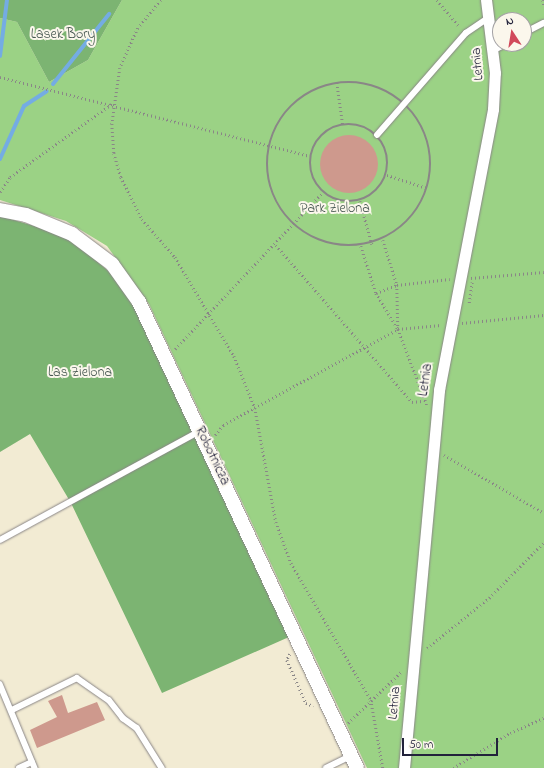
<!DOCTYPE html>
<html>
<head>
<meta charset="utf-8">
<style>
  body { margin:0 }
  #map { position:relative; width:544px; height:768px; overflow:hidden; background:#f2ebd3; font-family:"Indie Flower",sans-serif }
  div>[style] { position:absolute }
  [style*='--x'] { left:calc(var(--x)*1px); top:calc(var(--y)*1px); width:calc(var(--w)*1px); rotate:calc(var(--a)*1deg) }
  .green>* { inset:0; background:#9bd285 }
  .forest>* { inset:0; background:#7cb472 }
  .stream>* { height:4px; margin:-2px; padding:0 2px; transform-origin:2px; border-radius:2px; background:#74ace3 }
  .building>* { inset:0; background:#ce998d }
  .round { border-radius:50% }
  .path>* { height:2.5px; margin-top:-1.25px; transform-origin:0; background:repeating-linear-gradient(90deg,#8a8687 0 1px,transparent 0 4px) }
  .path>.ring { margin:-1.25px; padding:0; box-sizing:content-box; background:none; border:2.5px solid #8a8687; border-radius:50% }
  .roads { filter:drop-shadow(0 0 1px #8a8687) drop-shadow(0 0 1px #8a8687) }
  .service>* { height:5.5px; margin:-2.75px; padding:0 2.75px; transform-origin:2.75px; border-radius:2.75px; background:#fff }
  .minor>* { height:11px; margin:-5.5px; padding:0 5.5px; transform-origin:5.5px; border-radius:5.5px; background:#fff }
  .tertiary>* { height:14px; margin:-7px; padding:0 7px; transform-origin:7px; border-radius:7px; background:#fff }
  span { translate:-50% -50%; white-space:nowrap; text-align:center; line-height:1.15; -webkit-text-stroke:4px #fbf7ec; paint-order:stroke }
  .park-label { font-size:14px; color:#465751 }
  .street-label { font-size:14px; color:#22223b }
  .north { position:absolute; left:492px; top:12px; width:40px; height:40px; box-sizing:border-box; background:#fbf7ec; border:1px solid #a4a2a5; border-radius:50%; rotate:348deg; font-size:11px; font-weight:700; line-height:16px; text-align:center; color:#22223b }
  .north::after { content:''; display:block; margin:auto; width:14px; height:18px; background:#d1495b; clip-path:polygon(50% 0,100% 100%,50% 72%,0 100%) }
  .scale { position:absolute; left:402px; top:738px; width:96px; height:18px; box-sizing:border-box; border:2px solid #22223b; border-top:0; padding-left:5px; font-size:12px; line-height:14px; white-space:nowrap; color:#22223b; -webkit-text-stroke:3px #fbf7ec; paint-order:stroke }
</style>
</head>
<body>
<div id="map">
  <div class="green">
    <div style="clip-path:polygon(evenodd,122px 0,544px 0,544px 768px,367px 768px,149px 304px,107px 246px,66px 221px,0 200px,0 18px,17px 22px,49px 82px,88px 60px,122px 0,500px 20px,524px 20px,524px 44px,500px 44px,500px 20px)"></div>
  </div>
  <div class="forest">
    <div style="clip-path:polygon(0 0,122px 0,88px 60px,49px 82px,17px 22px,0 18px)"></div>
    <div style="clip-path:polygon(0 216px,55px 232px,77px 244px,114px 276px,138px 309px,289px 637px,162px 693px,71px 503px,30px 434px,0 452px)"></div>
  </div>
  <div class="stream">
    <div style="--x:0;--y:56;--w:56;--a:-82.9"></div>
    <div style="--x:53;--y:84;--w:90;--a:-51.3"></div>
    <div style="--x:0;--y:159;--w:58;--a:-65.6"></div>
    <div style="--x:24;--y:106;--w:27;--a:-33"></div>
  </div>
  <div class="building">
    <div class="round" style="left:320px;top:135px;width:58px;height:58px"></div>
    <div style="clip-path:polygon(62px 695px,68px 713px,97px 702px,105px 720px,37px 748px,30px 730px,57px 717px,48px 701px)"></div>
  </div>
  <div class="path">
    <div style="--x:161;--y:0;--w:36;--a:129"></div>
    <div style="--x:138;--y:28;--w:44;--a:114.2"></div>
    <div style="--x:120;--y:68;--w:57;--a:98.1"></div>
    <div style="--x:112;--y:124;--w:29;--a:86"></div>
    <div style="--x:114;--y:153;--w:25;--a:74"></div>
    <div style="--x:121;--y:177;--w:47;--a:63.4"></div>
    <div style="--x:142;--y:219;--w:50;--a:49"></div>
    <div style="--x:175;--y:257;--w:115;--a:59.2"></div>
    <div style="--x:234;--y:356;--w:56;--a:68"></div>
    <div style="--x:255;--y:408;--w:116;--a:79.6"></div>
    <div style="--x:276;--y:522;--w:44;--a:69.9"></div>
    <div style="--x:291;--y:563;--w:159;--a:59.7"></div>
    <div style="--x:371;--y:700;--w:69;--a:80"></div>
    <div style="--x:437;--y:0;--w:35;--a:50"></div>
    <div style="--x:543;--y:0;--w:5;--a:79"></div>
    <div style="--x:0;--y:77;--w:321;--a:14.3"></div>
    <div class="ring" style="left:267px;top:82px;width:161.5px;height:161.5px"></div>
    <div style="--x:337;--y:83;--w:42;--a:81.9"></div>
    <div class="ring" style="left:310px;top:124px;width:75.5px;height:75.5px"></div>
    <div style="--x:387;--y:175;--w:42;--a:18"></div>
    <div style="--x:0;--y:192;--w:18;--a:-56"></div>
    <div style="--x:10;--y:177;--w:127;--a:-35.7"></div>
    <div style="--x:360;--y:201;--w:45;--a:74.4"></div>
    <div style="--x:383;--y:240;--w:47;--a:72.7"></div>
    <div style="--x:397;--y:285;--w:44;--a:88.7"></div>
    <div style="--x:398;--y:329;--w:43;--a:-5.3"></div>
    <div style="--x:276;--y:245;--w:208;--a:49.1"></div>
    <div style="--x:412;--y:402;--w:10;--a:-6"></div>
    <div style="--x:361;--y:246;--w:49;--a:72.3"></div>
    <div style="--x:376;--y:293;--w:42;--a:58.6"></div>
    <div style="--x:398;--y:329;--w:81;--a:69.1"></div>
    <div style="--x:471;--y:278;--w:73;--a:-4.7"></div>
    <div style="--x:376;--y:293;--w:22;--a:-21"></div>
    <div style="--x:397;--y:285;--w:53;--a:-6.5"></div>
    <div style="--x:469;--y:303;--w:21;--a:-82"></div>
    <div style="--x:462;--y:323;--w:82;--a:-5.6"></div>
    <div style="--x:175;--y:349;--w:216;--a:-46.7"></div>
    <div style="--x:215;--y:435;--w:13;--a:-51"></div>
    <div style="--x:223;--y:425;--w:200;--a:-28.7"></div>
    <div style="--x:444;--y:455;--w:116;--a:30.1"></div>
    <div style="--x:427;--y:648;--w:80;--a:-38.9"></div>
    <div style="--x:489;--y:598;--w:78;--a:-45.5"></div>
    <div style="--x:290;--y:654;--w:7;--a:117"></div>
    <div style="--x:287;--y:660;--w:47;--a:66.2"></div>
    <div style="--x:306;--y:703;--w:8;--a:23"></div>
    <div style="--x:348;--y:723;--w:74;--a:-43.9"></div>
    <div style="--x:453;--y:768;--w:67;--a:-31.6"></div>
    <div style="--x:510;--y:733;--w:37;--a:-24"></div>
  </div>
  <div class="roads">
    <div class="service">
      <div style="--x:524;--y:33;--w:22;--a:-27"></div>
      <div style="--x:492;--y:51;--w:16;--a:-27"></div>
      <div style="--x:377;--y:135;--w:135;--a:-48.9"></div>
      <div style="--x:466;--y:33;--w:27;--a:-34"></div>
      <div style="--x:0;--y:540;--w:228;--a:-28.6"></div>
      <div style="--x:0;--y:684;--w:91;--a:67.4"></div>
      <div style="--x:12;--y:710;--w:72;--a:-26.2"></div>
      <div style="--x:77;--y:678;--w:39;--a:35"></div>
      <div style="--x:109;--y:700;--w:23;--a:52"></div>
      <div style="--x:123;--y:718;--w:17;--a:36"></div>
      <div style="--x:137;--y:728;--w:47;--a:58"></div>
      <div style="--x:19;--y:768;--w:14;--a:-25"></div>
      <div style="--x:326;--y:768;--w:28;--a:-26"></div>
    </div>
    <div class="minor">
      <div style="--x:404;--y:768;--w:380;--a:-84.7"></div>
      <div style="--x:439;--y:390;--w:286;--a:-79.1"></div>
      <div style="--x:493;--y:109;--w:36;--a:-87"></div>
      <div style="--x:495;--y:73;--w:74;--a:-97"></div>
    </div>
    <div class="tertiary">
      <div style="--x:0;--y:210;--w:26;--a:11"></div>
      <div style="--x:26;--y:215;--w:50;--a:22.4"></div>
      <div style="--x:72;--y:234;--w:50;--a:36.9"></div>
      <div style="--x:112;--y:264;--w:47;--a:54.6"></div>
      <div style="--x:139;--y:302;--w:514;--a:64.93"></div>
    </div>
  </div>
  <div class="park-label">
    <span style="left:63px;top:35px">Lasek Bory</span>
    <span style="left:335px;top:209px">Park Zielona</span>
    <span style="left:80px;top:373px">Las Zielona</span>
  </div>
  <div class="street-label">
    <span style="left:478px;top:64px;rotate:-95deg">Letnia</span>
    <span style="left:426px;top:380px;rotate:-82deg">Letnia</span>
    <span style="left:212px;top:456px;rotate:65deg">Robotnicza</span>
    <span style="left:395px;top:703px;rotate:-85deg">Letnia</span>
  </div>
  <div class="north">N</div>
  <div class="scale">50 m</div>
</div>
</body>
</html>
